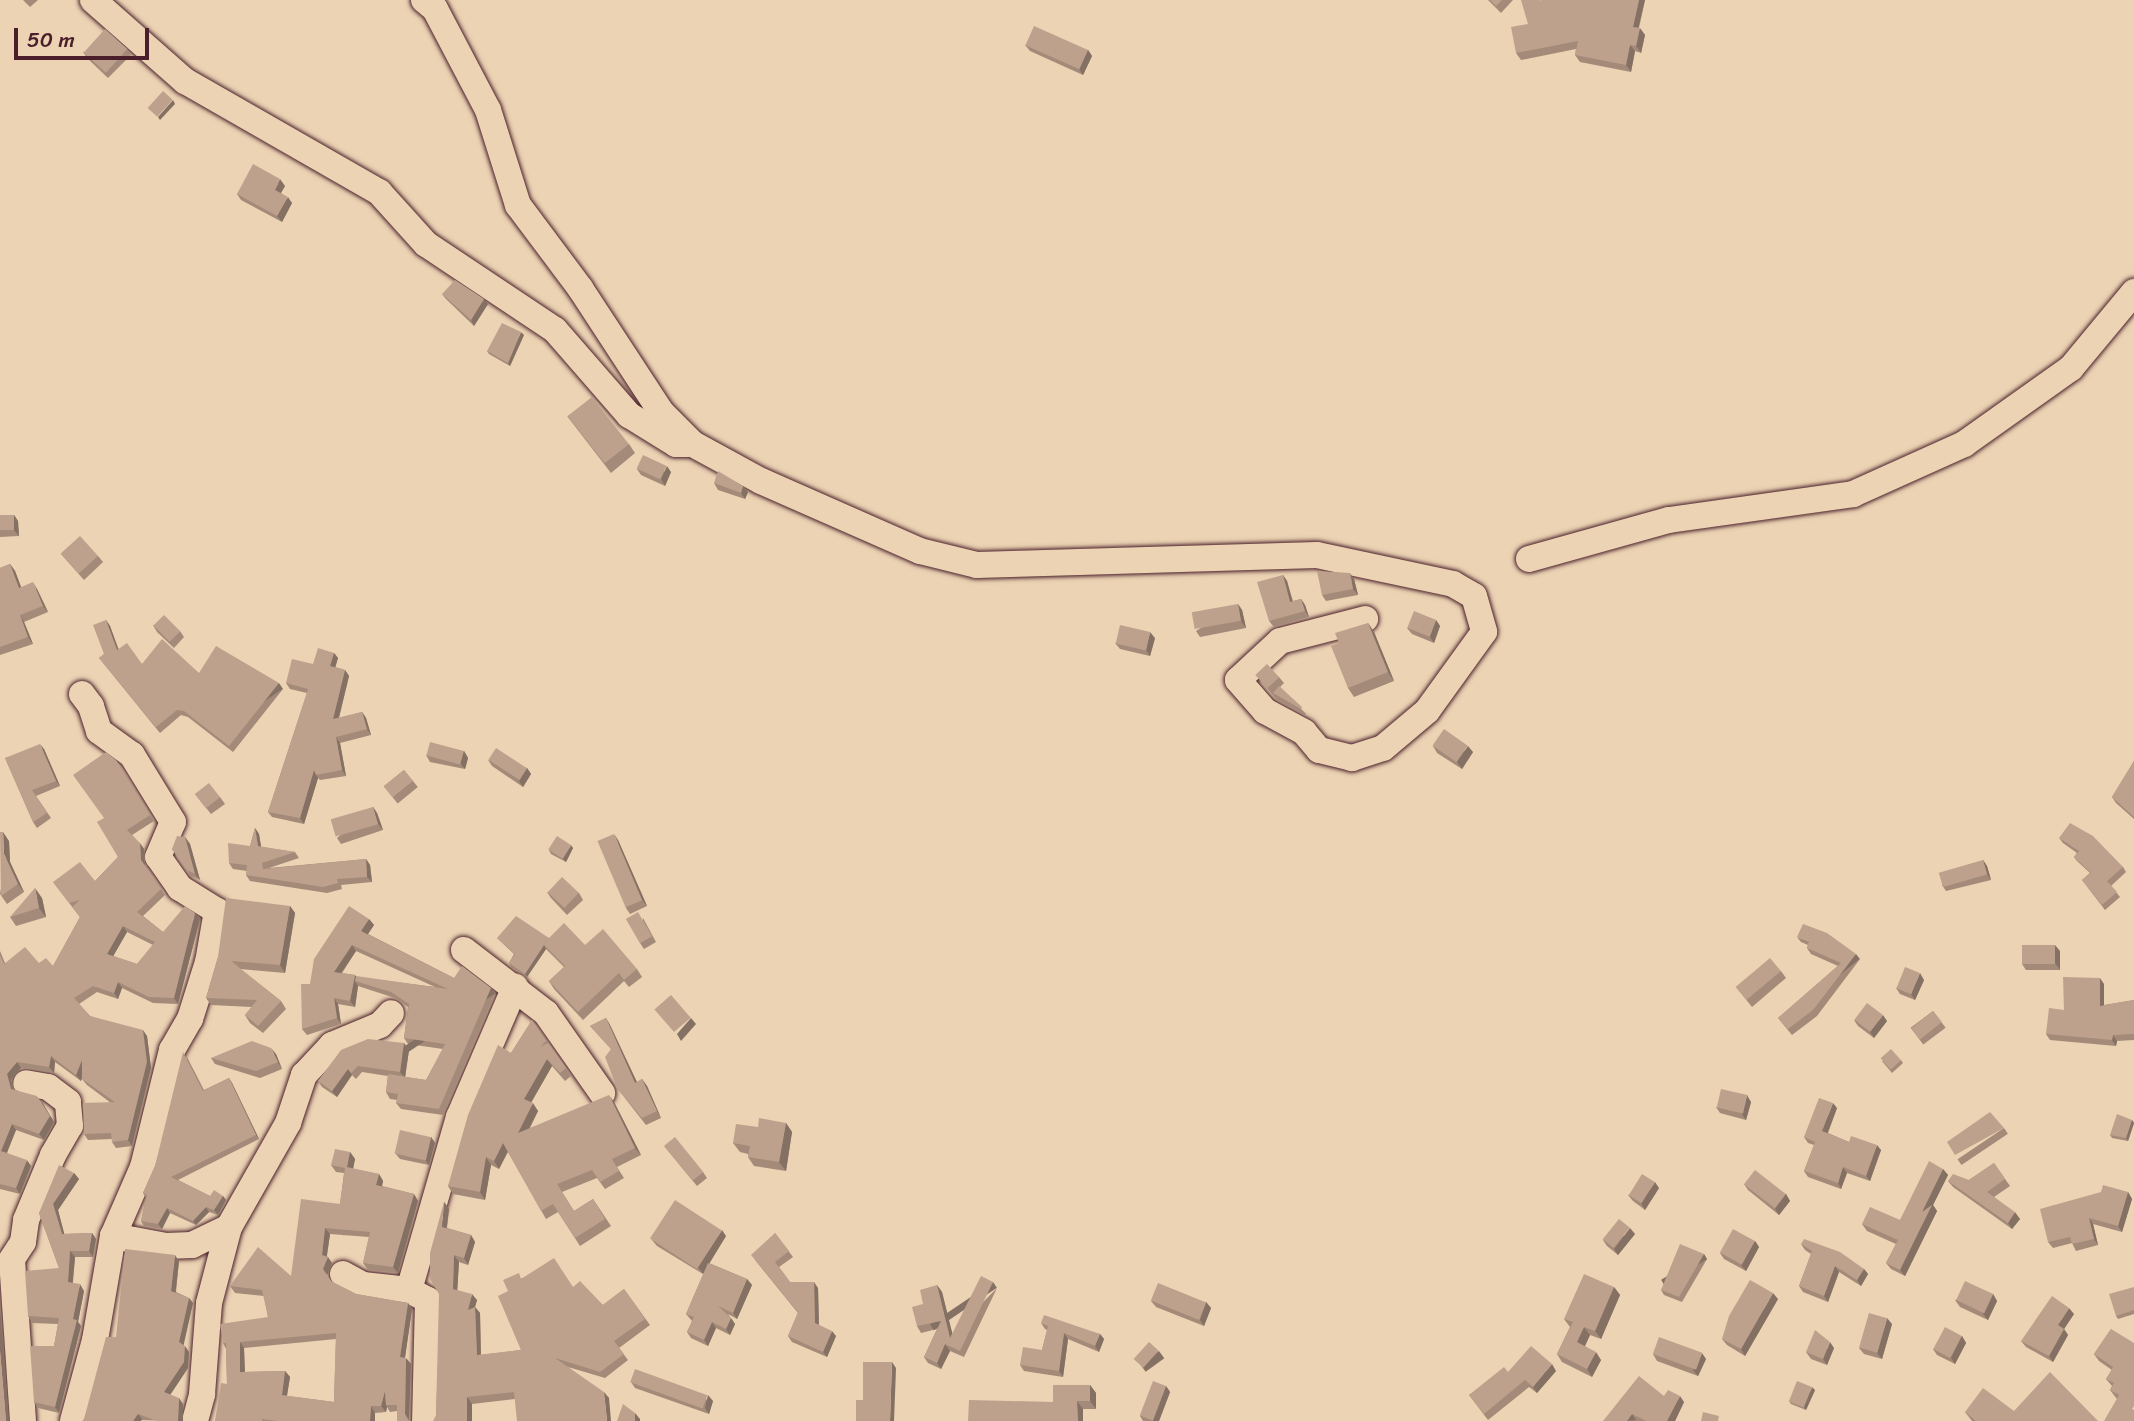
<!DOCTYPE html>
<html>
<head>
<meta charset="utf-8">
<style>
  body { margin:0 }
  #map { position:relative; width:2134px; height:1421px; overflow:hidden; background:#ebd3b3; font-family:Sriracha,sans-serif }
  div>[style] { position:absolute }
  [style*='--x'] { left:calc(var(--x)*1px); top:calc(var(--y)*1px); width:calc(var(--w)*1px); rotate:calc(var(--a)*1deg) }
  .roads { filter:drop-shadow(0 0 2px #4a1f2b) drop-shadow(0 0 2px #4a1f2b) }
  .minor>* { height:26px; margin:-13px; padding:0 13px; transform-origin:13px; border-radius:13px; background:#ebd3b3 }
  .wall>* { inset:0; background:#a38a79; transform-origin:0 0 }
  .shaded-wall>* { inset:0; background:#857163; transform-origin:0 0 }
  .building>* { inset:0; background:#bea18d; transform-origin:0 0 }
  span { translate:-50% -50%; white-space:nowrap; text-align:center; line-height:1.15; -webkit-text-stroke:7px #ebd3b3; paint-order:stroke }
  .scale { position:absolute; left:14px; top:28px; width:135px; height:32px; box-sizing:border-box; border:4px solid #4a1f2b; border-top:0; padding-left:9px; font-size:21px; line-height:24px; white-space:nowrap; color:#4a1f2b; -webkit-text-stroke:5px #ebd3b3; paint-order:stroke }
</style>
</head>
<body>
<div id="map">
  <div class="roads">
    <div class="minor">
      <div style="--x:93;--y:0;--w:123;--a:41.4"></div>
      <div style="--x:185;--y:81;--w:224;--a:29.8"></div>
      <div style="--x:379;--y:192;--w:70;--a:47.9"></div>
      <div style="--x:426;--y:244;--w:155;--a:33.7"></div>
      <div style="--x:555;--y:330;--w:113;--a:49"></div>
      <div style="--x:629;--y:415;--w:55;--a:31.7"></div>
      <div style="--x:676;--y:444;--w:17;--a:0"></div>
      <div style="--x:693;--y:444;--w:77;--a:28.6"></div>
      <div style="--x:761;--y:481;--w:174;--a:23.8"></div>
      <div style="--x:920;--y:551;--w:59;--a:13.8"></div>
      <div style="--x:977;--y:565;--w:340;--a:-1.7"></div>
      <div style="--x:1317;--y:555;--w:139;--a:12"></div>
      <div style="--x:1453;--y:584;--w:24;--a:30"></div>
      <div style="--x:1474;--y:596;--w:37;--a:74"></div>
      <div style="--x:1484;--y:632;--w:97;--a:125.8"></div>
      <div style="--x:1427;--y:711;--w:57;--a:139.9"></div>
      <div style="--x:1383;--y:748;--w:33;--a:162"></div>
      <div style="--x:1352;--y:758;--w:34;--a:-166"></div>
      <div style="--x:1319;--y:750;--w:23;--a:-130"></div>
      <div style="--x:1304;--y:732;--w:44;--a:-151.7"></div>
      <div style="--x:1265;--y:711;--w:41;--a:-131.1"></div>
      <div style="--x:1238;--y:680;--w:57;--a:-42.9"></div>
      <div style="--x:1280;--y:641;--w:88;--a:-14.5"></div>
      <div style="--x:424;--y:0;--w:14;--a:39"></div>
      <div style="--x:435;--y:9;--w:114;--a:62.3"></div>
      <div style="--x:488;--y:110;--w:100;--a:72.5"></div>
      <div style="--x:518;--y:205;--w:104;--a:53.2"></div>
      <div style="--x:580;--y:288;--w:148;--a:56.8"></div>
      <div style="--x:661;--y:412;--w:45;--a:45"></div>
      <div style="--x:1529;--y:559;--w:145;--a:-15.6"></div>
      <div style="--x:1669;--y:520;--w:186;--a:-8"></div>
      <div style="--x:1853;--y:494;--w:122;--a:-24.2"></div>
      <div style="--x:1964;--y:444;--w:131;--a:-35.4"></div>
      <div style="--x:2071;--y:368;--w:99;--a:-50.3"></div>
      <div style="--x:464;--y:950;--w:103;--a:37.5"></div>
      <div style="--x:546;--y:1013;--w:98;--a:55"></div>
      <div style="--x:113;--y:1236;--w:54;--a:10.7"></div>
      <div style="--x:166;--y:1246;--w:26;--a:-2"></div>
      <div style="--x:192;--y:1245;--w:41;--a:-25.9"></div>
      <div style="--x:343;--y:1274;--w:23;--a:29"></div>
      <div style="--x:363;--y:1285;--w:46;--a:6.2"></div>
      <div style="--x:409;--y:1290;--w:21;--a:28"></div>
      <div style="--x:428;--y:1300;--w:121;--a:91.4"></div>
      <div style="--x:409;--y:1290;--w:180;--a:-73.9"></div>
      <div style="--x:459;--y:1117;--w:142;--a:-66.7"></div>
      <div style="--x:23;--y:1421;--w:162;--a:-93.9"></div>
      <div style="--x:12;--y:1259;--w:20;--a:-57"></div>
      <div style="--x:23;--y:1242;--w:22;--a:-82"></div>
      <div style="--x:26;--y:1220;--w:70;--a:-67.4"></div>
      <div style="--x:53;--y:1155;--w:34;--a:-60"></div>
      <div style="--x:70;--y:1126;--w:24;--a:-95"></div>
      <div style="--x:68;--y:1102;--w:25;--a:-143"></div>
      <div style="--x:48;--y:1087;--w:22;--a:-170"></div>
      <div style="--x:73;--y:1421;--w:84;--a:-74.8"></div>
      <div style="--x:95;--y:1340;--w:106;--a:-80.2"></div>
      <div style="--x:113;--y:1236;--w:75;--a:-66.5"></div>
      <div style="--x:143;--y:1167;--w:121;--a:-76.1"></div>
      <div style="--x:172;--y:1050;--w:36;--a:-60"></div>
      <div style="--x:190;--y:1019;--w:60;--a:-72.5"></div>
      <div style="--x:208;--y:962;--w:52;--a:-80"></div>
      <div style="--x:217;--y:911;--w:44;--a:-148.1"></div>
      <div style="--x:180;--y:888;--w:38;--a:-125"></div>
      <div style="--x:158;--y:857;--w:38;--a:-67"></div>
      <div style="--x:173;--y:822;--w:79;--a:-121.5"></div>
      <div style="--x:132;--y:755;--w:41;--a:-144"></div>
      <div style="--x:99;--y:731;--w:26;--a:-108"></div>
      <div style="--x:91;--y:706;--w:15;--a:-127"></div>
      <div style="--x:195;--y:1421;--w:28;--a:-75"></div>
      <div style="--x:202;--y:1394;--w:91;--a:-85.6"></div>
      <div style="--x:209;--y:1303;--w:79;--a:-75.3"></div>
      <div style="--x:229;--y:1227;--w:120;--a:-60.4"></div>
      <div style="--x:288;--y:1123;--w:51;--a:-71.6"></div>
      <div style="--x:304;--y:1075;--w:41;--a:-47"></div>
      <div style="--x:332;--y:1045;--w:52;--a:-22.6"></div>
      <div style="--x:380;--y:1025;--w:16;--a:-47"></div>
    </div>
  </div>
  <div class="wall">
    <div style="clip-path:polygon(23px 0,38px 0,30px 7px)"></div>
    <div style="clip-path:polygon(1488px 0,1513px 0,1501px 13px)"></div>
    <div style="clip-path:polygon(1541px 0,1645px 0,1639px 28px,1645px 35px,1641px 53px,1635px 51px,1631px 72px,1580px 62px,1575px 55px,1576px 49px,1521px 60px,1516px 53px,1528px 24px,1542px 2px)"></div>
    <div style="clip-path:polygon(1025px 45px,1088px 50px,1092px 56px,1083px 75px,1030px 51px)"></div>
    <div style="clip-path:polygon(127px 49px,131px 55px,108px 78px,87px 58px,83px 52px)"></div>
    <div style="clip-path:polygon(285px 186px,281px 193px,292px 203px,282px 222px,241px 200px,237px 194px)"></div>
    <div style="clip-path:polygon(442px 294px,488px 304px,474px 326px,446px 299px)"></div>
    <div style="clip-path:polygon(524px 335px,510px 366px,489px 354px,487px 351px)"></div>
    <div style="clip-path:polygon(567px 416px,629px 444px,635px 453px,611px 473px)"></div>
    <div style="clip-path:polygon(637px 469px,671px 472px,665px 486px,641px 475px)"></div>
    <div style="clip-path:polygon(714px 483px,743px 486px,748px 492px,745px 499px,718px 490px)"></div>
    <div style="clip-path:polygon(0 515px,14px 515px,18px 521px,19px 536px,0 537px)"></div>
    <div style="clip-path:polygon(61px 554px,98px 556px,103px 562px,84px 580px)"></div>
    <div style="clip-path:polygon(10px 564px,15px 571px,21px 587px,37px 589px,48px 612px,24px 622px,33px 644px,0 655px,0 568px)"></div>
    <div style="clip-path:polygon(1283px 575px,1287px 581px,1293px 601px,1301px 599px,1305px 605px,1309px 617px,1274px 627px,1269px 621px)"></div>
    <div style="clip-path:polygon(1354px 579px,1358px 595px,1326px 601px,1322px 595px)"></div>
    <div style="clip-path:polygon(1238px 604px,1242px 610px,1246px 628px,1200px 637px,1196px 631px)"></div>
    <div style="clip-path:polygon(106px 620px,110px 626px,118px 649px,142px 664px,199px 673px,283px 689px,233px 752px,188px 717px,181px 715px,160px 733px,99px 658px,104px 654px)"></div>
    <div style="clip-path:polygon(1436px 620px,1440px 626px,1434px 643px,1412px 634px,1407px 628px)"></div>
    <div style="clip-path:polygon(1368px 623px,1374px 632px,1394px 681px,1354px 697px,1348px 688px,1339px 643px)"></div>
    <div style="clip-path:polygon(153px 625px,180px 631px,184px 637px,174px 648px,157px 632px)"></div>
    <div style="clip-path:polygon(1155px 638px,1150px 656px,1120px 649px,1115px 643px)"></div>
    <div style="clip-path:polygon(334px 653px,338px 658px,335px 667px,345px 670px,349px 676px,339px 718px,362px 712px,366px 718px,371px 735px,340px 743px,346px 776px,320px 780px,318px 778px,304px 824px,272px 817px,268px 812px,307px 693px,290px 689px,286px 683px,313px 664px)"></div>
    <div style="clip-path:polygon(1256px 675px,1279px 677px,1284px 683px,1280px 687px,1306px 714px,1305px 715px,1277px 700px)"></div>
    <div style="clip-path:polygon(1433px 746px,1473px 752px,1462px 769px,1437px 753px)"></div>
    <div style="clip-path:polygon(44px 749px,60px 786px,36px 796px,51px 818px,37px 828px,33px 822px,5px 758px)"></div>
    <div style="clip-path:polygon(464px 751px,468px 758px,465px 769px,430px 762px,426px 755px)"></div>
    <div style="clip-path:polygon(488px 760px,527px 768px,531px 774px,523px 787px,492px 766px)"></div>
    <div style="clip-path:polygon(2134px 761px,2134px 819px,2116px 803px,2112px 797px)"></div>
    <div style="clip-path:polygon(evenodd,120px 766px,154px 821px,132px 835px,144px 849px,145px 865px,165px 895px,143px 916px,163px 932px,200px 919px,178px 1004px,153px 1003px,122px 988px,118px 999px,97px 992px,79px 1004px,90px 1016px,147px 1036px,151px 1068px,132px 1146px,116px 1148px,112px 1142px,112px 1139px,88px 1140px,84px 1134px,111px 1103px,87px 1085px,82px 1079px,82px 1076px,81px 1081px,55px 1062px,54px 1073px,21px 1068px,11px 1080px,14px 1089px,42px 1102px,54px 1122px,44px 1140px,16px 1130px,7px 1153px,31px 1166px,20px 1194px,0 1189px,0 951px,5px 963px,39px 963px,53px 966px,80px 917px,53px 882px,95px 881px,118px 857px,104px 818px,120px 766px,127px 932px,153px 945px,137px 964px,113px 956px,127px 932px)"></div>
    <div style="left:404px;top:770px;width:22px;height:26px;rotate:51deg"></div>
    <div style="clip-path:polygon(195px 794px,220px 797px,225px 804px,211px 814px)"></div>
    <div style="clip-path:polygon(373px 807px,377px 813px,383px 830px,341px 844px,337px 838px)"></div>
    <div style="clip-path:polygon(255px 828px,259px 834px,261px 847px,295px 852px,299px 858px,269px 868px,366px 859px,370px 865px,372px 882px,341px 885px,342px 889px,327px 893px,250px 881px,246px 875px,247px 871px,233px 869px,229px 863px,250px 846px)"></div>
    <div style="clip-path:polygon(185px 837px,190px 844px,200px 880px,191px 876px,172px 849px)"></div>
    <div style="clip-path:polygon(2059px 838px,2123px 867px,2126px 872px,2111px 886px,2120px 897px,2105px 910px,2082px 880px,2090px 873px,2077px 861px,2074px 857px,2077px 853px,2063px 843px)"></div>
    <div style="clip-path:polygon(618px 840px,647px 906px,630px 914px,626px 908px)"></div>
    <div style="clip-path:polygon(9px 841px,10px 862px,24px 892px,7px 904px,0 894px)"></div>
    <div style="clip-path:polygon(573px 848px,566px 862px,551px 854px,549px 850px)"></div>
    <div style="clip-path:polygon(1983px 860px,1987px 866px,1991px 880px,1946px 891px,1942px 885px)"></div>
    <div style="clip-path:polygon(547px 892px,579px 893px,583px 900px,567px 915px,551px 898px)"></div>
    <div style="clip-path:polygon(42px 898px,46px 917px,16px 926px,10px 917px)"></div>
    <div style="clip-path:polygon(290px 906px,295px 913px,285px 973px,240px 969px,281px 1001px,286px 1009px,263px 1033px,250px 1023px,245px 1015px,252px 1007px,211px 1005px,206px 998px,218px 957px)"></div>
    <div style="clip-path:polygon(643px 918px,656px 942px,644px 949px,640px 943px)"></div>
    <div style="clip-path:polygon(evenodd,369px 919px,374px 925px,368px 934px,454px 978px,495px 994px,443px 1115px,401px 1109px,396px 1103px,397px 1100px,390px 1099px,386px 1092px,388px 1076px,362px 1072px,356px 1079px,352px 1075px,337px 1097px,322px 1087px,318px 1081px,404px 1043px,409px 1050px,405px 1077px,426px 1080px,443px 1049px,408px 1044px,404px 1038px,408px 1007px,395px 998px,358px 986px,355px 1007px,338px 1004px,341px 1024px,307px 1035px,302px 1029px,310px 984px,369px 919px,356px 951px,435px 987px,356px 977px,355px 975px,342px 973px,356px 951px)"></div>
    <div style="clip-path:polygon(1797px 937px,1860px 959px,1817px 1016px,1792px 1035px,1778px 1018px,1838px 966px,1811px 954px,1807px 948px,1808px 945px,1801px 942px)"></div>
    <div style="clip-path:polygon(497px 938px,549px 938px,585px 945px,637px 969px,642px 977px,629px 987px,624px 981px,583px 1020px,554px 989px,549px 981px,564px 967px,546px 949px,527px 977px,511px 967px,509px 963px,514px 954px)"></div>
    <div style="clip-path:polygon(2060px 951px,2060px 970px,2026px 970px,2022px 964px)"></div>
    <div style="clip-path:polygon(1781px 971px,1786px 978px,1752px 1007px,1737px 988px)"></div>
    <div style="clip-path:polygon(1924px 980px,1915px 1000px,1900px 994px,1896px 988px)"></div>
    <div style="clip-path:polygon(2104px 984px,2104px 1005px,2134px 1000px,2134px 1040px,2117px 1041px,2116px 1046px,2050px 1040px,2046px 1034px,2064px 1010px)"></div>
    <div style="left:1933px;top:1011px;width:21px;height:28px;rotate:53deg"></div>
    <div style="clip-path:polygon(606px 1018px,610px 1025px,637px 1082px,642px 1079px,647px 1086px,661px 1118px,646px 1125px,617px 1088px,611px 1049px,590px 1026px)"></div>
    <div style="clip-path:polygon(532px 1020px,571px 1076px,565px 1081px,552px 1066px,531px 1103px,538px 1111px,530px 1128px,614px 1102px,641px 1155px,617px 1167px,624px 1178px,605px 1189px,597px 1178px,562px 1192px,574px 1211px,593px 1199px,611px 1226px,580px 1246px,558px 1212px,546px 1219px,508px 1152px,499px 1169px,491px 1165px,485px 1200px,453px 1194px,448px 1186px,511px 1053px)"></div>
    <div style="clip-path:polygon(1854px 1020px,1887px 1021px,1874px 1038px,1858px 1026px)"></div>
    <div style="clip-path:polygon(276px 1054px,282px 1069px,260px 1078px,215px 1064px,211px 1058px)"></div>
    <div style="clip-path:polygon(187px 1057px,204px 1090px,229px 1078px,232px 1083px,259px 1139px,178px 1180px,210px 1196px,223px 1196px,226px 1200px,218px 1215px,209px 1212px,196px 1225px,170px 1213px,162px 1229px,144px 1226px,141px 1221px,146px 1198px,143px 1193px,155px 1166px)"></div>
    <div style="clip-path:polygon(1901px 1060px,1903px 1063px,1892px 1073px,1882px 1061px)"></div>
    <div style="clip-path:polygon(1751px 1102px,1746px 1120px,1720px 1113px,1716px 1107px)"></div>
    <div style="clip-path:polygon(1837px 1108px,1828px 1133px,1849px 1142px,1881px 1150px,1870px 1181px,1847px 1173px,1841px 1189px,1808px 1177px,1804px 1171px,1814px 1145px,1808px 1143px,1804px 1137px)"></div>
    <div style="clip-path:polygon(2132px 1120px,2134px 1123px,2128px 1141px,2112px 1138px,2110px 1135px)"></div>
    <div style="clip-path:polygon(786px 1123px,792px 1132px,786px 1171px,754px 1166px,748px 1157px,748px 1154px,740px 1152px,733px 1143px,758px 1127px)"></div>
    <div style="left:2004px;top:1128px;width:7px;height:56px;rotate:56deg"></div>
    <div style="clip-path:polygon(431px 1137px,435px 1143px,429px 1165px,400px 1159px,395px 1153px)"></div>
    <div style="clip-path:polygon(664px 1146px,703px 1172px,707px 1178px,697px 1186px)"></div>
    <div style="clip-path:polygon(evenodd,350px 1152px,355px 1159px,353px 1169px,379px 1174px,383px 1181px,382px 1186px,414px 1194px,418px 1201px,398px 1273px,368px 1270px,363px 1263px,369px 1237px,330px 1234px,327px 1256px,332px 1263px,327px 1275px,332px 1282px,356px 1294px,408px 1303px,412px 1309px,405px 1358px,411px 1364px,409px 1421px,397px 1421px,397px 1411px,390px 1412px,387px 1407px,386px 1412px,375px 1413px,375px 1421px,215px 1421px,227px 1384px,226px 1349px,223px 1343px,268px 1317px,264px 1296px,235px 1293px,230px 1286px,291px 1276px,340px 1204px,344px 1173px,336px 1172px,331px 1165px,350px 1152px,336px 1339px,334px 1402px,287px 1396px,290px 1377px,285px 1371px,245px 1372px,244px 1348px,336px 1339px)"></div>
    <div style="clip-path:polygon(1994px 1163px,2010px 1186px,1994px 1197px,2020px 1219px,2012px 1229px,1953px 1187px,1948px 1181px,1969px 1180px)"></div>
    <div style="clip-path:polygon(1943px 1169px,1948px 1175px,1933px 1205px,1937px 1211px,1905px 1276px,1891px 1269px,1886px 1263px,1896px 1244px,1867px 1231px,1862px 1224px,1900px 1220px)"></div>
    <div style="clip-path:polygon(74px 1173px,79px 1179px,58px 1210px,64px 1234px,92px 1233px,96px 1239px,93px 1257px,75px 1257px,73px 1283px,84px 1291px,78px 1322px,81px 1326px,59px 1413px,38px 1408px,34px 1402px,54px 1346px,58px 1324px,32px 1323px,28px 1316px,59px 1268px,39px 1213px)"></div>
    <div style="clip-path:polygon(1744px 1184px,1786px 1194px,1790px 1201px,1779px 1215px,1748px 1190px)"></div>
    <div style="clip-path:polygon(1659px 1188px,1645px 1210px,1633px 1201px,1628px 1195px)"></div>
    <div style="clip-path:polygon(2128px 1192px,2132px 1199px,2122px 1232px,2093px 1224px,2098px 1245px,2076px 1251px,2072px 1243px,2053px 1248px,2048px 1242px)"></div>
    <div style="clip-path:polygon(444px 1202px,449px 1209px,447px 1228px,471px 1235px,475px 1242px,468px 1265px,459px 1262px,457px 1290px,477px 1300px,475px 1307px,480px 1313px,481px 1355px,521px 1350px,508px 1291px,522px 1278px,573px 1287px,603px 1305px,624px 1289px,650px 1325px,619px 1348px,628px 1360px,605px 1378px,568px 1367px,609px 1398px,515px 1399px,472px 1404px,436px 1415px)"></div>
    <div style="clip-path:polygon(775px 1233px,793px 1257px,779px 1267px,790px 1282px,818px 1288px,819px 1325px,836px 1336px,827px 1357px,792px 1342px,788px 1336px,798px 1313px,755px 1260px)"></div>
    <div style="clip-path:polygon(1635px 1234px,1618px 1255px,1607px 1246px,1603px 1240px)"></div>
    <div style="clip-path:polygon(726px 1236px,709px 1263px,747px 1279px,752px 1285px,737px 1319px,728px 1314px,735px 1324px,730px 1335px,716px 1328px,708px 1346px,691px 1338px,687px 1332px,692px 1321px,686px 1314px,705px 1270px,703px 1274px,657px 1246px,652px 1240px)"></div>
    <div style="clip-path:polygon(1755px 1241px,1759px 1247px,1746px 1271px,1724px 1259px,1720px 1253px)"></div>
    <div style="clip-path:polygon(1801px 1244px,1864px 1269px,1868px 1274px,1861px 1286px,1839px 1272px,1828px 1302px,1803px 1292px,1799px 1286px,1811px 1254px,1805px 1250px)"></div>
    <div style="clip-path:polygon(1704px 1254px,1707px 1259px,1682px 1302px,1664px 1295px,1661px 1290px)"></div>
    <div style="clip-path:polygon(179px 1261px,176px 1292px,189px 1298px,193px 1303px,183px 1345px,189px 1352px,188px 1368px,170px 1395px,183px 1404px,183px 1421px,84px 1419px,116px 1337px)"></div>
    <div style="clip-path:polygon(937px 1285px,942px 1292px,952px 1334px,997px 1288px,964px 1357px,950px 1351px,941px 1369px,928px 1363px,924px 1357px,937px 1329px,921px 1333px,917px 1326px,923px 1304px)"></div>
    <div style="clip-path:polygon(1614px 1287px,1620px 1295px,1601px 1339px,1590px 1335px,1585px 1346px,1601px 1360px,1592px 1377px,1562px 1362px,1557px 1354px,1570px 1327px,1564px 1319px)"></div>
    <div style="clip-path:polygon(2134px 1287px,2134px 1314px,2118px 1319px,2116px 1316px)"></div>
    <div style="clip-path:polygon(1993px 1294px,1997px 1301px,1988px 1320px,1960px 1307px,1955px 1300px)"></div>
    <div style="clip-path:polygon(1778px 1299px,1745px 1356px,1727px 1345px,1722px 1339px)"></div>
    <div style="clip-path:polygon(1151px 1301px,1206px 1302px,1211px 1308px,1204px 1326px,1156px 1307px)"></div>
    <div style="clip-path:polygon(2074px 1314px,2064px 1329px,2068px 1335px,2053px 1362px,2026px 1347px,2021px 1341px)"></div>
    <div style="clip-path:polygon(1041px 1323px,1100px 1334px,1104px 1339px,1099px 1352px,1068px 1339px,1063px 1377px,1024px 1371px,1020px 1365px,1042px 1350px,1047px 1330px,1045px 1329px)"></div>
    <div style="clip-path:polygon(1892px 1324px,1882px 1359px,1864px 1354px,1859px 1348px)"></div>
    <div style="clip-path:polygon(2111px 1329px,2134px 1421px,2110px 1390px,2112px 1386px,2106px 1379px,2112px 1370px,2099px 1361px,2094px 1354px)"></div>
    <div style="clip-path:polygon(1962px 1336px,1966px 1343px,1955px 1364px,1937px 1355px,1933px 1349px)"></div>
    <div style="clip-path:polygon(1834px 1348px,1827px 1365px,1811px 1359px,1806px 1352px)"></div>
    <div style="clip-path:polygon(1653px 1354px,1706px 1359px,1698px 1376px,1657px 1361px)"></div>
    <div style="clip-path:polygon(1556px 1371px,1537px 1393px,1529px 1387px,1488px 1420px,1469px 1395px,1508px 1372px)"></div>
    <div style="clip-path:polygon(631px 1382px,713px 1401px,709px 1414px,635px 1388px)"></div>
    <div style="clip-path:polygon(1090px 1385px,1096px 1393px,1096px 1409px,1083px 1409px,1083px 1421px,968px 1421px,1053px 1402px)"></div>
    <div style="clip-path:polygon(1166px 1386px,1170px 1392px,1159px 1421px,1143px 1421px,1140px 1416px)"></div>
    <div style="clip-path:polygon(1815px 1390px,1806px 1410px,1791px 1404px,1789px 1401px)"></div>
    <div style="clip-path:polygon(1664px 1396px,1684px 1402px,1675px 1421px,1603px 1421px)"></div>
    <div style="clip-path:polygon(2014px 1411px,2098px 1421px,1972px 1421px,1965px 1412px)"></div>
  </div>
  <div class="shaded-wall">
    <div style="clip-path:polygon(1639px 0,1645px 0,1637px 33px,1633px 27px)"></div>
    <div style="clip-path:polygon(1640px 28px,1645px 35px,1641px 53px,1636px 46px)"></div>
    <div style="clip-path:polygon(1630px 45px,1635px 51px,1631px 72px,1626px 65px)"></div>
    <div style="clip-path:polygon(1088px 50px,1092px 56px,1083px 75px,1079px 69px)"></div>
    <div style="clip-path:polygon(173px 100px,175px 104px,160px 120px,158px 117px)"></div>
    <div style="clip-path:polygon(280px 179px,285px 186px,279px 196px,275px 190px)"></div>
    <div style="clip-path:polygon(288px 197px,292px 203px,282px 222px,277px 216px)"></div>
    <div style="clip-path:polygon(484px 299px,488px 304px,474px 326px,471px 320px)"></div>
    <div style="clip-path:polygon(521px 332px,524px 335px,510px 366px,508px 363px)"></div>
    <div style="clip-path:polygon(667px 466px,671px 472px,665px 486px,661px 479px)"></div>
    <div style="clip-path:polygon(743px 486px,748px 492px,745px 499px,741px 493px)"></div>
    <div style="clip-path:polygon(14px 515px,18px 521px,19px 536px,14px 530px)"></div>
    <div style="clip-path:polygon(10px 564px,15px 571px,24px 595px,19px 588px)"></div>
    <div style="clip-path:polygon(1350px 573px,1354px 579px,1358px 595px,1353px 589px)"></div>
    <div style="clip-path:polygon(1283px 575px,1287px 581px,1294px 608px,1290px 602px)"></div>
    <div style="clip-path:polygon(33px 582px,37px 589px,48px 612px,43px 606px)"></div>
    <div style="clip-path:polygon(1301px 599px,1305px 605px,1309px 617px,1305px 611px)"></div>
    <div style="clip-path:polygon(1238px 604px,1242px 610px,1246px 628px,1241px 621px)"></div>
    <div style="clip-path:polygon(20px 615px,24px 622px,33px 644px,28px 637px)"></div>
    <div style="clip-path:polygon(106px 620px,110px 626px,121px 656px,117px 650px)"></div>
    <div style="clip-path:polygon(1436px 620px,1440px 626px,1434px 643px,1430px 637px)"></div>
    <div style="clip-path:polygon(1368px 623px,1374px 632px,1394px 681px,1388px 672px)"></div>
    <div style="clip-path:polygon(1150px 632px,1155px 638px,1150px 656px,1146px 650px)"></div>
    <div style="clip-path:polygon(334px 653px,338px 658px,334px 672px,330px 666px)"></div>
    <div style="clip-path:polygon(345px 670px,349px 676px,337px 725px,333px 719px)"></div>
    <div style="left:279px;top:683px;width:7px;height:80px;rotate:56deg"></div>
    <div style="clip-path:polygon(362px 712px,366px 718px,371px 735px,367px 729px)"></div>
    <div style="clip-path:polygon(336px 737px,340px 743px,346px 776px,342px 770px)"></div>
    <div style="clip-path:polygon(40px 744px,44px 749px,60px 786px,56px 781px)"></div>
    <div style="clip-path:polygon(1468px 746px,1473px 752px,1462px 769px,1457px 762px)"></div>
    <div style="clip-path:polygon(464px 751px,468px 758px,465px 769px,460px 763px)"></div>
    <div style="clip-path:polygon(527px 768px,531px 774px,523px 787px,519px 781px)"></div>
    <div style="clip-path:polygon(314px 770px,318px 778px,304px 824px,300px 818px)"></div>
    <div style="clip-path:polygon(373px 807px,377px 813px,383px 830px,378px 824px)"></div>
    <div style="clip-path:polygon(255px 828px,259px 834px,262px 852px,258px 846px)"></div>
    <div style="clip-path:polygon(3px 832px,9px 841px,10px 862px,24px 892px,18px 884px,4px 854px)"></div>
    <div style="clip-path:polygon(614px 834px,618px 840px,647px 906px,642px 900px)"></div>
    <div style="clip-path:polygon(185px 837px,190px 844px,200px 880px,195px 874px)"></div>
    <div style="clip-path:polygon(140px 843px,144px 849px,145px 866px,141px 860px)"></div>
    <div style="clip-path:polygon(571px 845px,573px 848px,566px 862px,563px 859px)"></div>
    <div style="clip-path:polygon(366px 859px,370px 865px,372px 882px,367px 877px)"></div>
    <div style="clip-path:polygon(1983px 860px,1987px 866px,1991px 880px,1987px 874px)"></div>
    <div style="clip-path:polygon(35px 888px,42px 898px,46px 917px,39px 908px)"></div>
    <div style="clip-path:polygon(290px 906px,295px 913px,285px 973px,280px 965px)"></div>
    <div style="clip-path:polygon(195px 913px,200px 919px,178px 1004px,174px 998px)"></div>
    <div style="clip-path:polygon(369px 919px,374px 925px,366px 937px,361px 931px)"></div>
    <div style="clip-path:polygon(123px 926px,127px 932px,111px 960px,107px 954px)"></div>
    <div style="clip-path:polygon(352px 945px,356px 951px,338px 978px,334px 972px)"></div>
    <div style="clip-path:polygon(544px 945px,546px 949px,527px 977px,525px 974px)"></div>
    <div style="clip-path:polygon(2055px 945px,2060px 951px,2060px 970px,2055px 963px)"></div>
    <div style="left:1856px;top:954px;width:6px;height:71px;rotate:51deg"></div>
    <div style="clip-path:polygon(1920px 973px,1924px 980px,1915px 1000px,1911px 994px)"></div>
    <div style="clip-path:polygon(355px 975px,359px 981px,355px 981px,358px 986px,355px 1007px,350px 1001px)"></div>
    <div style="clip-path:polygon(2100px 978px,2104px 984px,2104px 1011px,2100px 1006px)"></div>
    <div style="clip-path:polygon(118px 982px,122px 988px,118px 999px,114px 993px)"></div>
    <div style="left:491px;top:988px;width:7px;height:132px;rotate:56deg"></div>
    <div style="clip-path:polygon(334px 998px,338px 1004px,341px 1024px,337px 1018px)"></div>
    <div style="clip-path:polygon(1883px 1015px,1887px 1021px,1874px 1038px,1870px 1032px)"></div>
    <div style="clip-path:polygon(606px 1018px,610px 1025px,640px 1089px,635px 1083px)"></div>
    <div style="clip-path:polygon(691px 1018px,696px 1024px,681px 1041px,677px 1034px)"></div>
    <div style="clip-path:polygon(143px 1030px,147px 1036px,151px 1068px,132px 1146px,128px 1140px)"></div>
    <div style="clip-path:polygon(2113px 1035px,2117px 1041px,2116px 1046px,2112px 1040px)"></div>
    <div style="clip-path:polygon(404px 1043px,409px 1050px,405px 1078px,400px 1072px)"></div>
    <div style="clip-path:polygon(271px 1048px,276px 1054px,282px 1069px,278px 1062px)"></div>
    <div style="clip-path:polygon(51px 1056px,55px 1062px,54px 1073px,49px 1067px)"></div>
    <div style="clip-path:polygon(547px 1059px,552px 1066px,529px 1106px,524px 1099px)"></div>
    <div style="clip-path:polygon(82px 1060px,86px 1066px,81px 1081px,76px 1075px)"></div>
    <div style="clip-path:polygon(17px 1062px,21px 1068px,11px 1080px,15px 1095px,11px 1089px,7px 1074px)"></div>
    <div style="clip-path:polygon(348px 1069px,352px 1075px,337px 1097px,332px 1091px)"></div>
    <div style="clip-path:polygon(229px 1078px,232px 1083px,259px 1139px,256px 1135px)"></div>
    <div style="clip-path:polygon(642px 1079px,647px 1086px,661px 1118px,657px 1111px)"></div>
    <div style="clip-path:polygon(609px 1095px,614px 1102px,641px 1155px,635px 1148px)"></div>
    <div style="clip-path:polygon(1747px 1095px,1751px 1102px,1746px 1120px,1742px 1114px)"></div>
    <div style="clip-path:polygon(42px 1102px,54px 1122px,44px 1140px,39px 1134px)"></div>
    <div style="clip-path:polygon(533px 1103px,538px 1111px,523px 1140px,518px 1133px)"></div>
    <div style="clip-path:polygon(1833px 1103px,1837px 1108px,1826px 1137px,1822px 1131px)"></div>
    <div style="clip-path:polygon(2132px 1120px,2134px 1123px,2128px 1141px,2126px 1138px)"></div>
    <div style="clip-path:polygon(786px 1123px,792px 1132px,786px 1171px,779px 1162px)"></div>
    <div style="clip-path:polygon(12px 1124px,16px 1130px,5px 1157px,1px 1151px)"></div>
    <div style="clip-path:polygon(431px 1137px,435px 1143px,429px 1165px,424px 1159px)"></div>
    <div style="clip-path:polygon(503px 1143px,508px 1151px,499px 1169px,494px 1161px)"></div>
    <div style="clip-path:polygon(1877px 1145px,1881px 1150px,1870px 1181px,1866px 1176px)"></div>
    <div style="clip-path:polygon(350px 1152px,355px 1159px,352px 1174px,347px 1167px)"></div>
    <div style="clip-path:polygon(486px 1157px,491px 1165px,485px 1200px,480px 1192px)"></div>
    <div style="clip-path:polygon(27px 1160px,31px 1166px,20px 1194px,16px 1188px)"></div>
    <div style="clip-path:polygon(1843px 1167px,1847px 1173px,1841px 1189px,1838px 1183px)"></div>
    <div style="clip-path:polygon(1943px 1169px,1948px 1175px,1933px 1205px,1937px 1211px,1905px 1276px,1900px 1270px,1922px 1212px)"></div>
    <div style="clip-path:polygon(74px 1173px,79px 1179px,58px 1210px,66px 1240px,62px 1234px,53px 1204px)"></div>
    <div style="clip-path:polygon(379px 1174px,383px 1181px,381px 1191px,376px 1185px)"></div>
    <div style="clip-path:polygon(1655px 1182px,1659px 1188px,1645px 1210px,1641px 1203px)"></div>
    <div style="clip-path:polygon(2128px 1192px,2132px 1199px,2122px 1232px,2118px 1226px)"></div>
    <div style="clip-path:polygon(414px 1194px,418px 1201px,398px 1273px,393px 1267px)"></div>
    <div style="clip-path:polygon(1786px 1194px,1790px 1201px,1779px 1215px,1775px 1209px)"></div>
    <div style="clip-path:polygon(223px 1196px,226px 1200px,218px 1215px,214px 1210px)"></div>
    <div style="clip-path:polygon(444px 1202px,449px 1209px,446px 1233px,442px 1227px)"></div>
    <div style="clip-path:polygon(206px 1207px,209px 1212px,196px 1225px,193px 1221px)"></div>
    <div style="clip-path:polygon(167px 1208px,170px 1213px,162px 1229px,158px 1224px)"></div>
    <div style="clip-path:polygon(2015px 1212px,2020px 1219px,2012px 1229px,2008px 1223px)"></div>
    <div style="clip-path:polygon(2089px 1218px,2093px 1224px,2098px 1245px,2094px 1239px)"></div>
    <div style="clip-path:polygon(325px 1228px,330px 1234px,326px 1261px,328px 1257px,332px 1263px,327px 1275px,323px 1269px,322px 1255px)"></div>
    <div style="clip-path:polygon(1630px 1228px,1635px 1234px,1618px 1255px,1614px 1249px)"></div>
    <div style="clip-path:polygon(722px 1230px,726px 1236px,703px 1274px,698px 1267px)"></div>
    <div style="clip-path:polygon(92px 1233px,96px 1239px,93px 1257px,89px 1251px)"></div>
    <div style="clip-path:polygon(471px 1235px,475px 1242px,468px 1265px,464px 1258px)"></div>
    <div style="clip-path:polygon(1755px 1241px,1759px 1247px,1746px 1271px,1741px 1265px)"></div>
    <div style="clip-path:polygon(70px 1251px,75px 1257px,72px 1288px,68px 1282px)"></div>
    <div style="left:1704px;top:1254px;width:6px;height:50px;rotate:59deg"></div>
    <div style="clip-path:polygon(175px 1255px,179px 1261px,175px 1297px,171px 1291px)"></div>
    <div style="clip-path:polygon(454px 1255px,459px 1262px,457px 1295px,453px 1289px)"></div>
    <div style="clip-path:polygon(1835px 1266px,1839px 1272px,1828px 1302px,1824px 1296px)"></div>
    <div style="clip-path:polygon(1864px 1269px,1868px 1274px,1861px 1286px,1857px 1280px)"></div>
    <div style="clip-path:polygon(747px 1279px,752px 1285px,737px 1319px,733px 1313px)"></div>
    <div style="clip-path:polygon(814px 1282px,818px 1288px,819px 1329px,815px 1323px)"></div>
    <div style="left:993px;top:1282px;width:7px;height:76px;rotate:56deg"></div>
    <div style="clip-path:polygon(80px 1284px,84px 1291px,78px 1322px,81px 1326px,59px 1413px,55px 1407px)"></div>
    <div style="clip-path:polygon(937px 1285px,942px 1292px,955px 1344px,950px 1338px)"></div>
    <div style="clip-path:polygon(1614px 1287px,1620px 1295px,1601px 1339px,1595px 1331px)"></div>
    <div style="clip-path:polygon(1773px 1293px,1778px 1299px,1745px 1356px,1741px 1349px)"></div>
    <div style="clip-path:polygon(472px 1294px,477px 1300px,472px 1317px,468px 1310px)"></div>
    <div style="clip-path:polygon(1993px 1294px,1997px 1301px,1988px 1320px,1983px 1314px)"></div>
    <div style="clip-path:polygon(189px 1298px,193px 1303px,183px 1348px,179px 1342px)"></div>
    <div style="clip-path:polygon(1206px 1302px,1211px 1308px,1204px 1326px,1200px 1320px)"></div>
    <div style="clip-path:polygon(408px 1303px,412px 1309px,404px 1364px,400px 1357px)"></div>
    <div style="clip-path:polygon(0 1306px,9px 1421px,6px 1421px,0 1351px)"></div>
    <div style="clip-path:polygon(475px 1307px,480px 1313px,481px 1362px,477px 1355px)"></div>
    <div style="clip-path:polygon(2069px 1308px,2074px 1314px,2062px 1332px,2058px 1325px)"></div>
    <div style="clip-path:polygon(731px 1318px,735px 1324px,730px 1335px,726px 1329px)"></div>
    <div style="clip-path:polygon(1887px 1318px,1892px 1324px,1882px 1359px,1877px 1353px)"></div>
    <div style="clip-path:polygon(712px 1322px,716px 1328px,708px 1346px,704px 1340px)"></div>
    <div style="clip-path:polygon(1584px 1327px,1590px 1335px,1583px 1350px,1577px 1342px)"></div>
    <div style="clip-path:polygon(2064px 1329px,2068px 1335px,2053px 1362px,2049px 1356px)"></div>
    <div style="clip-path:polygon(832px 1331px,836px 1336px,827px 1357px,823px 1352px)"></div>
    <div style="clip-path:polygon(1064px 1333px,1068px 1339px,1063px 1377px,1059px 1371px)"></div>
    <div style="clip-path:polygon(1100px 1334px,1104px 1339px,1099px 1352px,1095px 1346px)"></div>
    <div style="clip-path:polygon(1962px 1336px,1966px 1343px,1955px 1364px,1951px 1358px)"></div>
    <div style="clip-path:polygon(240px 1342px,244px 1348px,245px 1378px,240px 1372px)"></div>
    <div style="clip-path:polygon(1830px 1342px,1834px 1348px,1827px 1365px,1823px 1359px)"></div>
    <div style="clip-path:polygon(945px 1344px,950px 1351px,941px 1369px,937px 1363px)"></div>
    <div style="clip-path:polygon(185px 1346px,189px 1352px,188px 1368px,168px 1398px,164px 1392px)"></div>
    <div style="left:1159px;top:1351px;width:9px;height:23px;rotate:54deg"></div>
    <div style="clip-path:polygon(1596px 1352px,1601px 1360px,1592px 1377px,1587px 1369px)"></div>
    <div style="clip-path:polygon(1702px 1353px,1706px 1359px,1698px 1376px,1693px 1370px)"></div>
    <div style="clip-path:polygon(406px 1358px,411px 1364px,409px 1421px,405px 1414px)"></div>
    <div style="clip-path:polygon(892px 1362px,896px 1368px,894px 1421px,890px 1421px)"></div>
    <div style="clip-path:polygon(1552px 1364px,1556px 1371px,1537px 1393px,1533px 1387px)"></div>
    <div style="clip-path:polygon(285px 1371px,290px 1377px,286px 1401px,282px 1395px)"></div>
    <div style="clip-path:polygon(1090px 1385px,1096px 1393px,1096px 1409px,1090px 1401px)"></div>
    <div style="clip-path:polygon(1166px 1386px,1170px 1392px,1159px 1421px,1153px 1421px)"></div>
    <div style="clip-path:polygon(1812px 1387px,1815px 1390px,1806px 1410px,1804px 1407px)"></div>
    <div style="clip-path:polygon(385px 1391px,386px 1405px,387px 1407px,386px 1412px,381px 1406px)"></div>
    <div style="clip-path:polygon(604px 1392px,609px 1398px,611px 1421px,607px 1421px)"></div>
    <div style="clip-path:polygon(708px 1395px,713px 1401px,709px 1414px,705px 1408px)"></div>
    <div style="clip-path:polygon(1680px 1396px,1684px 1402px,1675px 1421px,1667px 1421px)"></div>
    <div style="clip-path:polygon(467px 1397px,472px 1404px,472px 1421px,467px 1421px)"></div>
    <div style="clip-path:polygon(179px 1398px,183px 1404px,183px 1421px,178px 1421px)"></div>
    <div style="clip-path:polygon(1077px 1401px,1083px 1409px,1083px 1421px,1078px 1421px)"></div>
    <div style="clip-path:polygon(371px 1406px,375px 1413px,375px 1421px,370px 1421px)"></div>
    <div style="clip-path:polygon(635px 1413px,640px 1419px,640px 1421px,635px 1421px)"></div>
    <div style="clip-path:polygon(138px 1414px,142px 1419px,141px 1421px,133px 1421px)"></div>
    <div style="clip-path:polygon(1632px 1414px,1636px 1420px,1627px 1421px)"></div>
  </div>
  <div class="building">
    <div style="clip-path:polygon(1490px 0,1502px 0,1496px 6px)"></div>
    <div style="clip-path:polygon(1521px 0,1540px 0,1542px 2px,1541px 0,1639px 0,1633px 27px,1640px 28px,1636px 46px,1630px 45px,1626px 65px,1575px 55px,1578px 41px,1516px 53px,1511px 27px,1528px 24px)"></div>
    <div style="left:1034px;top:26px;width:59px;height:21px;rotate:24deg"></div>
    <div style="left:105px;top:29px;width:30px;height:32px;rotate:42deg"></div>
    <div style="left:163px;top:91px;width:13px;height:23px;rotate:42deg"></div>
    <div style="clip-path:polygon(253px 164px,280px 179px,275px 190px,288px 197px,277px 216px,237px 194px)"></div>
    <div style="clip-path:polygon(455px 280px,484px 299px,471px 320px,442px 294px)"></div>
    <div style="clip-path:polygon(502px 323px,521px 332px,508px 363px,487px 351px)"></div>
    <div style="left:592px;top:397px;width:60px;height:31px;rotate:52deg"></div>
    <div style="left:643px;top:455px;width:26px;height:15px;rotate:25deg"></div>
    <div style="clip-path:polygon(718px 471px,743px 486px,741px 493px,714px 483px)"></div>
    <div style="left:0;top:515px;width:14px;height:15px"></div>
    <div style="left:80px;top:536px;width:27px;height:26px;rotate:48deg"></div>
    <div style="clip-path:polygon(10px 564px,19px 588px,33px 582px,43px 606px,20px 615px,28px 637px,0 647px,0 568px)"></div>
    <div style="clip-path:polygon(1317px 571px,1350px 573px,1353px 589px,1322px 595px)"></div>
    <div style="clip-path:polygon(1283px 575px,1290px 602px,1301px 599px,1305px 611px,1269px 621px,1257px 582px)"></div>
    <div style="left:1238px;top:604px;width:17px;height:47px;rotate:80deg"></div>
    <div style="left:1414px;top:611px;width:24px;height:18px;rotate:22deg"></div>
    <div style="left:164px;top:615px;width:23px;height:15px;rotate:45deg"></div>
    <div style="clip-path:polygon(106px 620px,117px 650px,127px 643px,142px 664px,162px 639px,199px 673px,216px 646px,279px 683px,229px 746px,184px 711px,177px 710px,156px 727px,99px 658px,104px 654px,93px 625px)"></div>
    <div style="clip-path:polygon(1368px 623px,1388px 672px,1348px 688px,1331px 646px,1339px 643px,1335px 633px)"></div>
    <div style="left:1120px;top:625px;width:31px;height:19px;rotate:13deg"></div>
    <div style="clip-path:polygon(318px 648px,334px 653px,330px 666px,345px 670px,333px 719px,362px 712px,367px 729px,336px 737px,342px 770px,316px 775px,314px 770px,300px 818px,268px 812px,308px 689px,286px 683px,292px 659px,313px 664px)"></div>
    <div style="left:1267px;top:664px;width:18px;height:16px;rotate:47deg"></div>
    <div style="clip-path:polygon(1279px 686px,1302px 707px,1301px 709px,1273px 693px)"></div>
    <div style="left:1444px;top:729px;width:29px;height:20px;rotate:35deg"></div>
    <div style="left:430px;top:742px;width:35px;height:14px;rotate:15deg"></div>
    <div style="clip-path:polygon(40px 744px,56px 781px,32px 790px,47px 813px,33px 822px,5px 758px)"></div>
    <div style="left:496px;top:748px;width:37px;height:14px;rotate:33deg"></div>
    <div style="clip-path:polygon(evenodd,106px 752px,116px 760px,150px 815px,127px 830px,140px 843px,141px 860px,161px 889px,137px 912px,163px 932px,185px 906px,195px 913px,174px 998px,149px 997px,118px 982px,114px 993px,93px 986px,74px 998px,90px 1016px,143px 1030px,147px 1062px,128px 1140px,112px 1142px,111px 1133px,84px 1134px,83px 1103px,115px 1102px,82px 1079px,82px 1060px,76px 1075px,51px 1056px,49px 1067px,17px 1062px,7px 1074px,11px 1089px,37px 1096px,50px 1116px,39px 1134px,12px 1124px,1px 1151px,27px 1160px,16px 1188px,0 1184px,0 955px,4px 964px,25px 947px,39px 963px,46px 958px,53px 966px,80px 917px,72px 907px,80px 900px,69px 903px,53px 882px,80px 862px,95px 881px,118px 857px,97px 822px,104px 818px,73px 775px,106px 752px,123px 926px,155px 942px,137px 964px,107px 954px,123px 926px)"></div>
    <div style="clip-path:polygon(2134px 761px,2134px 817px,2112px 797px)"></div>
    <div style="left:404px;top:770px;width:14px;height:26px;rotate:51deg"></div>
    <div style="left:209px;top:783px;width:18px;height:18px;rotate:52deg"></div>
    <div style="left:373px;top:807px;width:18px;height:44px;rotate:74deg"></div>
    <div style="clip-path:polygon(2070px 823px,2093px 836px,2123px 867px,2107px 881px,2117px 892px,2102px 905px,2082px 880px,2091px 873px,2074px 857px,2079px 851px,2059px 838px)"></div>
    <div style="clip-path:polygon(255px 828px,258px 846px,295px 852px,262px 863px,263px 869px,366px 859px,367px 877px,337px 879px,338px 883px,323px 887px,246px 875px,247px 865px,229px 863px,228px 843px,250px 846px)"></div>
    <div style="clip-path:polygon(0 832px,3px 832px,4px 854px,18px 884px,1px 896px)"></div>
    <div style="left:614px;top:834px;width:72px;height:18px;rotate:67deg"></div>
    <div style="clip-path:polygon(177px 836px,185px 837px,195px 874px,187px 870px,172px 849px)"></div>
    <div style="left:557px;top:836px;width:17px;height:16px;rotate:33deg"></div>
    <div style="left:1983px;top:860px;width:15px;height:46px;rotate:74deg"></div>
    <div style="left:562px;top:877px;width:23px;height:21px;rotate:43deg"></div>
    <div style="clip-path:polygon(35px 888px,39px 908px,10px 917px)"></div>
    <div style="clip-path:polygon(226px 898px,290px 906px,280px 965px,231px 961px,281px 1001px,258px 1026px,245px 1015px,257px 1000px,206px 998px,218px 957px)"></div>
    <div style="clip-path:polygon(349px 906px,369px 919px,361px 931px,454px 978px,462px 966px,491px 988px,439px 1109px,396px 1103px,398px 1094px,386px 1092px,388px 1074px,426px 1080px,445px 1044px,404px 1038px,409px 1004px,391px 992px,355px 981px,356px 976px,448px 989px,352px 945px,334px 972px,355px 975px,350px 1001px,334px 998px,337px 1018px,302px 1029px,301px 984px,310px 984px,314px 959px)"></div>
    <div style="left:638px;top:912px;width:28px;height:14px;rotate:60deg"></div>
    <div style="clip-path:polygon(516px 916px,549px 938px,543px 944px,544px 945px,525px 974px,509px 963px,515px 954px,497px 938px)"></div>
    <div style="clip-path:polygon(564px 923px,585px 945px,603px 929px,637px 969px,624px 980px,619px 973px,578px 1012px,549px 981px,565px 966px,543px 944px)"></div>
    <div style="clip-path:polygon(1803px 924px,1827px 933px,1856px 954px,1813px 1010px,1788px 1029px,1778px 1018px,1841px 963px,1807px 948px,1809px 941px,1797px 937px)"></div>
    <div style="left:2022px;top:945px;width:33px;height:19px"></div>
    <div style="left:1770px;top:958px;width:17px;height:45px;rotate:50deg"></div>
    <div style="left:1905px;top:967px;width:16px;height:23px;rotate:22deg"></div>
    <div style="clip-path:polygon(2063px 977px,2100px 978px,2100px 1006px,2134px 1000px,2134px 1034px,2113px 1035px,2112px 1040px,2046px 1034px,2049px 1008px,2064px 1010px)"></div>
    <div style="left:671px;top:995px;width:30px;height:22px;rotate:49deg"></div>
    <div style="left:1867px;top:1003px;width:20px;height:21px;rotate:37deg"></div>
    <div style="left:1933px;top:1011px;width:14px;height:28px;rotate:51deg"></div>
    <div style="clip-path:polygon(606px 1018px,635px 1083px,642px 1079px,657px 1111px,642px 1118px,617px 1088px,605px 1057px,611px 1049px,590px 1026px)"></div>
    <div style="clip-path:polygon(532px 1020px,546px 1041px,540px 1047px,548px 1043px,566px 1068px,560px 1073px,547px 1059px,524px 1099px,533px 1103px,518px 1133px,609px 1095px,635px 1148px,612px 1159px,619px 1171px,600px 1182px,592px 1170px,557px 1184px,574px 1211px,593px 1199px,605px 1219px,575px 1238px,553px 1204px,541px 1211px,503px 1143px,494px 1161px,486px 1157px,480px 1192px,448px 1186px,468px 1115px,498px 1045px,511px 1053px)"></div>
    <div style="clip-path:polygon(368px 1039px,404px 1043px,400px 1072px,358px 1066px,351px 1073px,348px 1069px,332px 1091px,318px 1081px,341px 1050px)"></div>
    <div style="clip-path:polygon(252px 1041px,271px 1048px,278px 1062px,256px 1071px,211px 1058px)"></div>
    <div style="left:1891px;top:1049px;width:15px;height:14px;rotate:48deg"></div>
    <div style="clip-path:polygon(183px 1052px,203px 1091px,229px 1078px,256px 1135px,171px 1177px,210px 1196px,214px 1190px,223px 1196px,214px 1210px,206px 1207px,193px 1221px,167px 1208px,158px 1224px,141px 1221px,147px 1195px,143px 1193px,155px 1166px)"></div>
    <div style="left:1721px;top:1089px;width:27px;height:19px;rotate:13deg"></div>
    <div style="clip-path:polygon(1819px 1098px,1833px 1103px,1822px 1131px,1849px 1142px,1851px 1136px,1877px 1145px,1866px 1176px,1843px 1167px,1838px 1183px,1804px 1171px,1815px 1142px,1804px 1137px)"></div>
    <div style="clip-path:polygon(1990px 1112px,2004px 1128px,1955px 1155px,1947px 1142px)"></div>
    <div style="clip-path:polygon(2117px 1114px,2132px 1120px,2126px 1138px,2110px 1135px)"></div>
    <div style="clip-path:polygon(759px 1118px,786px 1123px,779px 1162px,748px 1157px,750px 1146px,733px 1143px,736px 1124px,758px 1127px)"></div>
    <div style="left:400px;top:1130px;width:32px;height:24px;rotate:13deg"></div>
    <div style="left:675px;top:1137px;width:45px;height:14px;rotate:51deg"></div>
    <div style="clip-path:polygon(evenodd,335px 1149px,350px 1152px,347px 1167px,379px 1174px,376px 1185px,414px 1194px,393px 1267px,363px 1263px,370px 1232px,325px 1228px,322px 1255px,328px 1257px,323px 1269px,331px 1281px,356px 1294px,408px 1303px,400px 1357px,406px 1358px,405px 1414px,409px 1421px,397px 1421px,397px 1405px,386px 1405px,385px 1391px,381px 1406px,371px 1406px,370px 1421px,278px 1421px,262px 1419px,262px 1421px,215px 1421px,221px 1383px,227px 1384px,226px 1343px,223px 1343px,220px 1324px,268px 1317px,262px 1290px,230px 1286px,258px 1247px,291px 1276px,301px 1199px,340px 1204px,345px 1168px,331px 1165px,335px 1149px,336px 1333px,334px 1402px,282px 1395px,285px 1371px,240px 1372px,240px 1342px,336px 1333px)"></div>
    <div style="clip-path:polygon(1929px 1161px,1943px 1169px,1922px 1212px,1932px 1205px,1900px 1270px,1886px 1263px,1898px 1240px,1862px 1224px,1870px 1207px,1900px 1220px)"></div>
    <div style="clip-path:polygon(1994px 1163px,2005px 1179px,1987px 1192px,2015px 1212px,2008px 1223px,1948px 1181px,1953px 1174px,1969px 1180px)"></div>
    <div style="clip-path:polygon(59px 1165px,74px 1173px,53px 1204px,62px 1234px,92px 1233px,89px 1251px,70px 1251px,68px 1282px,80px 1284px,73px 1319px,77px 1320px,55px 1407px,34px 1402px,30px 1346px,54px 1346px,59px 1318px,28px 1316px,25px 1271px,59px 1268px,39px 1213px)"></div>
    <div style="left:1755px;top:1170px;width:39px;height:18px;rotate:38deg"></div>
    <div style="left:1642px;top:1174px;width:15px;height:25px;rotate:32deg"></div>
    <div style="clip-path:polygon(2103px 1185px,2128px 1192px,2118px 1226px,2089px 1218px,2094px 1239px,2072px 1244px,2070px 1237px,2048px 1242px,2040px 1209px,2101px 1192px)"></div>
    <div style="left:675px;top:1200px;width:56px;height:46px;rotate:33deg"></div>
    <div style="clip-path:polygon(444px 1202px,442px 1227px,471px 1235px,464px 1258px,454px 1255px,453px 1289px,472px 1294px,468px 1310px,475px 1307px,477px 1355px,521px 1350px,498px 1296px,508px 1291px,503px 1280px,519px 1273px,521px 1279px,554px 1258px,573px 1287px,580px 1281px,603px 1305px,624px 1289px,645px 1319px,614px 1341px,624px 1354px,600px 1372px,555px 1358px,604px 1392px,607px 1421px,517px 1421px,514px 1392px,467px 1397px,467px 1421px,433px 1421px,436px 1415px,439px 1294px,430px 1279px,430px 1253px)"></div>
    <div style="left:1619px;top:1219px;width:14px;height:26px;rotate:39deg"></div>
    <div style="left:1733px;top:1229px;width:25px;height:27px;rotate:29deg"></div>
    <div style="clip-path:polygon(775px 1233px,789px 1251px,775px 1262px,790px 1282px,814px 1282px,815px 1323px,832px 1331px,823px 1352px,788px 1336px,798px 1312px,751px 1255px)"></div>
    <div style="clip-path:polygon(1804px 1239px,1840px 1252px,1864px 1269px,1857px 1280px,1835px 1266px,1824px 1296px,1799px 1286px,1812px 1251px,1801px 1244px)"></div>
    <div style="clip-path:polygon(1680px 1244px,1704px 1254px,1679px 1297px,1661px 1290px)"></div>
    <div style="clip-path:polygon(125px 1249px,175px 1255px,171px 1291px,189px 1298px,179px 1342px,185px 1346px,184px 1362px,164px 1392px,179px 1398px,178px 1421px,157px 1421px,138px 1414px,133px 1421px,82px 1421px,84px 1419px,106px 1337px,116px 1337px)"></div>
    <div style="clip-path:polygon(708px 1263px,747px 1279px,733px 1313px,718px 1306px,731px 1318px,726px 1329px,712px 1322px,704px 1340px,687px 1332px,694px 1317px,686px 1314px)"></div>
    <div style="clip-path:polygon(1584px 1274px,1614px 1287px,1595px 1331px,1584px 1327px,1577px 1342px,1596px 1352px,1587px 1369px,1557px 1354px,1573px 1322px,1564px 1319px)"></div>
    <div style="clip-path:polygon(981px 1276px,993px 1282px,960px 1351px,945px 1344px,937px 1363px,924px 1357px,941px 1321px,917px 1326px,912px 1307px,923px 1304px,920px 1290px,937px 1285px,950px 1338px)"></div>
    <div style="clip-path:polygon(1750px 1280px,1773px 1293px,1741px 1349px,1722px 1339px,1729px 1316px)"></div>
    <div style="left:1965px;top:1281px;width:31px;height:21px;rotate:25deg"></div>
    <div style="left:1158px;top:1283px;width:52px;height:19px;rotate:22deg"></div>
    <div style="clip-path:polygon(2134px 1287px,2134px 1310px,2116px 1316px,2109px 1294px)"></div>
    <div style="clip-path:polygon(2052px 1296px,2069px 1308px,2058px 1325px,2064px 1329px,2049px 1356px,2021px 1341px)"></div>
    <div style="left:1869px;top:1313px;width:19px;height:36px;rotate:16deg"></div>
    <div style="clip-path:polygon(1044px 1315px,1100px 1334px,1095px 1346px,1064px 1333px,1059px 1371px,1020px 1365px,1023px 1347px,1042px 1350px,1048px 1326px,1041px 1323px)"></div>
    <div style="left:1945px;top:1327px;width:19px;height:25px;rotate:28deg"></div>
    <div style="clip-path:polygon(2111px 1329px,2134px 1343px,2134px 1406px,2132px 1409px,2134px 1410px,2134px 1421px,2104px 1421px,2119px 1395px,2110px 1390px,2114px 1383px,2106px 1379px,2113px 1367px,2094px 1354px)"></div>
    <div style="clip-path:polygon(1815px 1330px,1830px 1342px,1823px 1359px,1806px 1352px)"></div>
    <div style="left:1659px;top:1337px;width:46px;height:18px;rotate:20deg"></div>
    <div style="left:1149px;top:1342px;width:13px;height:23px;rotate:42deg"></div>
    <div style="clip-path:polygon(1531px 1346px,1552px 1364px,1533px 1387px,1525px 1380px,1484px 1414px,1469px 1395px,1504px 1367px,1508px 1372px)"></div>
    <div style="clip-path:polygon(0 1351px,6px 1421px,0 1421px)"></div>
    <div style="clip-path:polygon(863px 1362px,892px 1362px,890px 1421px,856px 1421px,856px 1400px,863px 1400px)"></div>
    <div style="left:635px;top:1369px;width:77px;height:14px;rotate:20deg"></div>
    <div style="clip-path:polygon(2050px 1372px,2098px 1421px,1976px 1421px,1965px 1412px,1983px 1388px,2014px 1411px)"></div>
    <div style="clip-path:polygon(1639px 1376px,1664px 1396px,1668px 1390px,1680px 1396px,1667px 1421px,1646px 1421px,1632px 1414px,1627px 1421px,1603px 1421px)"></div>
    <div style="left:1153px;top:1381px;width:14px;height:37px;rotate:21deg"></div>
    <div style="left:1797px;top:1381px;width:16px;height:22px;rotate:22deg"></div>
    <div style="clip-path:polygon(1053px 1385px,1090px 1385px,1090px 1401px,1077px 1401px,1078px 1421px,968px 1421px,969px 1400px,1053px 1402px)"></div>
    <div style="clip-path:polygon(623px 1404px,635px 1413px,635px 1421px,617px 1421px)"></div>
    <div style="clip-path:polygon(1703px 1412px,1719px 1416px,1718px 1421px,1701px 1421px)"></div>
  </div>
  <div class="scale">50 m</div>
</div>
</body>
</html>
